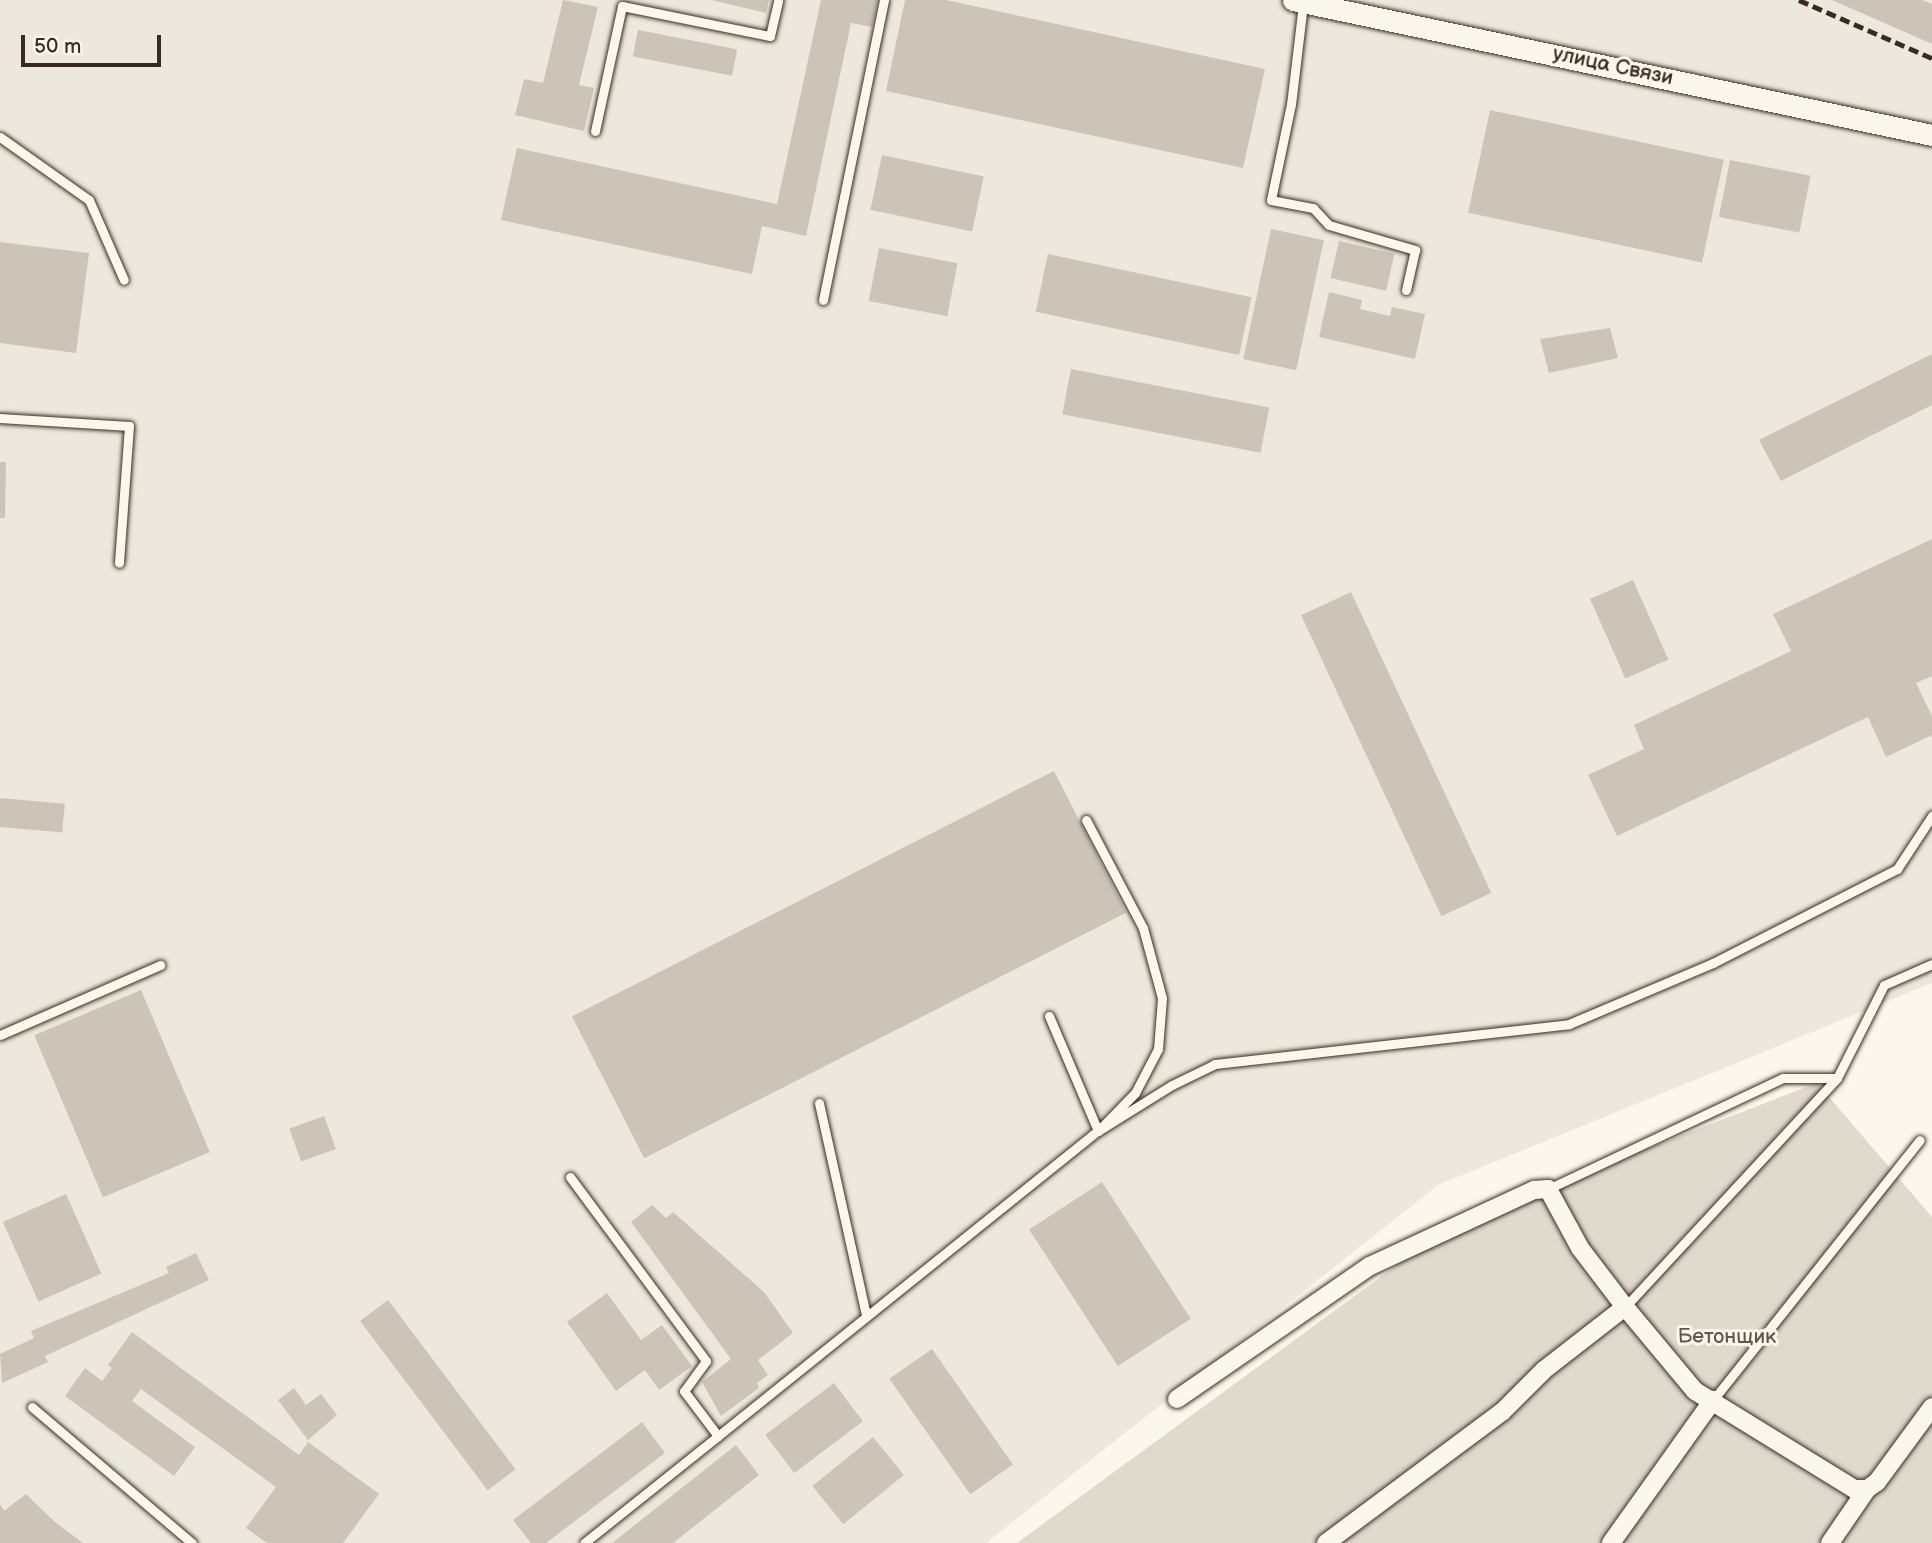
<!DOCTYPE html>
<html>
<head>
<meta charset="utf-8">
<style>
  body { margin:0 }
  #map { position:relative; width:1932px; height:1543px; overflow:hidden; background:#fbf7ec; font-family:"Balsamiq Sans",sans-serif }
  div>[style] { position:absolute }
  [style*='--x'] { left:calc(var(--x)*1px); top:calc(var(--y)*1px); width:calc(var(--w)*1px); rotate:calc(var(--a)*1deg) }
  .built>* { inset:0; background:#ede8dd }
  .green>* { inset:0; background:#dfd9ce }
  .building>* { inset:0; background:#ccc4b9; transform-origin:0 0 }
  .roads { filter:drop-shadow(0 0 2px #3b2a1e) drop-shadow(0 0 2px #3b2a1e) }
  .service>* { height:9px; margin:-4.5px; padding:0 4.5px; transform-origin:4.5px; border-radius:4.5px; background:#fbf7ec }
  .minor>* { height:18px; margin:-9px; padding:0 9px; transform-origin:9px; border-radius:9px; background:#fbf7ec }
  .tertiary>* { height:21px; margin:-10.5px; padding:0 10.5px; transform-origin:10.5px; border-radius:10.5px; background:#fbf7ec }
  .rail>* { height:5px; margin-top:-2.5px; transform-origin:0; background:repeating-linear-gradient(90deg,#3b2a1e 0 10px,transparent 0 15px) }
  span { translate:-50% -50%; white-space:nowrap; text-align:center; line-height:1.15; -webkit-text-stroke:6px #fbf7ec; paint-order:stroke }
  .street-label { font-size:21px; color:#3b2a1e }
  .park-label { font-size:21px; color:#64564a }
  .scale { position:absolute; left:21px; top:35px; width:140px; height:32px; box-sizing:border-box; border:4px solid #3b2a1e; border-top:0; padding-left:9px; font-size:21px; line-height:24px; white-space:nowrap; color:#3b2a1e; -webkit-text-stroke:5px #fbf7ec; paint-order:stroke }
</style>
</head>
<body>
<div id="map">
  <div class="built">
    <div style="clip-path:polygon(0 0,1932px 0,1932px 983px,1438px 1185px,986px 1543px,0 1543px)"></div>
  </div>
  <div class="green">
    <div style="clip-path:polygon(1817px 1083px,1932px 1217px,1932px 1543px,1017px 1543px,1453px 1224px)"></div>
  </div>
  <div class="building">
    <div style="clip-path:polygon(563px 0,598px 7px,579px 85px,594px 88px,584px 131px,515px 115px,524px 79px,543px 83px)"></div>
    <div style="clip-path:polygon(711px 0,769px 0,766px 13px)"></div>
    <div style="clip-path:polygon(821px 0,878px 0,872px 27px,851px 23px,806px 236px,762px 226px,752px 274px,501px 220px,517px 148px,777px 204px)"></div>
    <div style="clip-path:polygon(905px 0,946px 0,1265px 69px,1243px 168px,886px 91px)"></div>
    <div style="clip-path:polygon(1832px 0,1922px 0,1932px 4px,1932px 44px)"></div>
    <div style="left:638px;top:30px;width:101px;height:27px;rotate:11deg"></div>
    <div style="left:1490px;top:110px;width:239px;height:105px;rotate:12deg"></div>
    <div style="left:882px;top:155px;width:104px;height:56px;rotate:12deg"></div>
    <div style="left:1730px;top:160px;width:82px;height:58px;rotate:11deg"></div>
    <div style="left:1271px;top:229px;width:54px;height:133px;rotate:12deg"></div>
    <div style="left:1339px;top:241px;width:57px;height:38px;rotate:13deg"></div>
    <div style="clip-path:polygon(0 242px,89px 253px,76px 353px,0 343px)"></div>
    <div style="left:879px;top:248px;width:80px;height:54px;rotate:11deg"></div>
    <div style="left:1048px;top:254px;width:208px;height:59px;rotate:12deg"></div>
    <div style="clip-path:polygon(1329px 292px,1362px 300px,1360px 309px,1390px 316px,1392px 307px,1425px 314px,1415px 359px,1319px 337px)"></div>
    <div style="clip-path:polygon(1610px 328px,1618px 358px,1549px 373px,1540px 339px)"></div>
    <div style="clip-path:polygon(1932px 354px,1932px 405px,1781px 481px,1759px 440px)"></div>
    <div style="left:1071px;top:369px;width:202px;height:46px;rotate:11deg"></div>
    <div style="clip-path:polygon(0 462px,6px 462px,5px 518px,0 518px)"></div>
    <div style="clip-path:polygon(1932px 539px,1932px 676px,1916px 683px,1932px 716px,1932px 735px,1886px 757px,1868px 717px,1617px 836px,1588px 775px,1644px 749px,1634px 725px,1791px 651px,1773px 614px)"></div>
    <div style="left:1633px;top:580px;width:87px;height:47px;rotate:66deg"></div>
    <div style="left:1351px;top:592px;width:332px;height:55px;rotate:65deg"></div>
    <div style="left:1054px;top:771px;width:159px;height:541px;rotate:63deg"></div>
    <div style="left:0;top:798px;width:65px;height:29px;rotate:5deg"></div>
    <div style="left:141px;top:990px;width:176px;height:116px;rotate:67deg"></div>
    <div style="left:324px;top:1116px;width:35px;height:37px;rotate:70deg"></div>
    <div style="left:1102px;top:1182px;width:163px;height:87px;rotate:57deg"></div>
    <div style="left:66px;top:1194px;width:87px;height:69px;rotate:66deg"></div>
    <div style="clip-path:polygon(652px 1205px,666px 1218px,673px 1212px,764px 1292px,793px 1333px,758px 1360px,768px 1375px,757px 1383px,759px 1388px,721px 1416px,702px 1382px,731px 1359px,631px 1222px)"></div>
    <div style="clip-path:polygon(196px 1253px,209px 1280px,45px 1356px,48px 1362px,2px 1383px,0 1354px,34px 1338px,31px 1331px,169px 1273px,166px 1267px)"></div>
    <div style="clip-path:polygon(607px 1293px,641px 1340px,662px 1325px,692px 1366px,659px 1390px,645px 1370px,616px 1391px,567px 1322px)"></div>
    <div style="left:388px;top:1300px;width:212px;height:35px;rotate:53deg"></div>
    <div style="clip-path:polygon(132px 1332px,299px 1455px,308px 1442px,379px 1494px,343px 1543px,267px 1543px,246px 1528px,276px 1487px,141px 1389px,132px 1401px,195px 1447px,174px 1476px,65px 1396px,85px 1368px,102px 1381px,112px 1368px,108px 1365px)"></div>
    <div style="left:932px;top:1349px;width:141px;height:52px;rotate:55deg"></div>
    <div style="left:834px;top:1383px;width:48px;height:86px;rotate:53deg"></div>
    <div style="clip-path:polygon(294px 1388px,306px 1405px,321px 1394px,337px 1415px,308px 1440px,278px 1400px)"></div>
    <div style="clip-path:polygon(642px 1422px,665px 1453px,546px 1543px,531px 1543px,513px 1520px)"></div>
    <div style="left:873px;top:1437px;width:49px;height:78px;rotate:51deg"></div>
    <div style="clip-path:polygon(736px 1445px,759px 1475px,673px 1543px,612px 1543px)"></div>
    <div style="clip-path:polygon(26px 1494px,55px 1522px,83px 1543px,0 1543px,0 1504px,4px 1511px)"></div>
  </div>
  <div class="roads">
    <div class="service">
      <div style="--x:1303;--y:4;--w:101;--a:96.8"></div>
      <div style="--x:1291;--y:104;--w:98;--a:101.8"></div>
      <div style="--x:1271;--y:200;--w:43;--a:10.8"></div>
      <div style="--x:1313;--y:208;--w:23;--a:47"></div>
      <div style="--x:1329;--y:225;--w:90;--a:16.2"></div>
      <div style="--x:1415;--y:250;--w:41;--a:102.7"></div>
      <div style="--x:595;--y:131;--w:128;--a:-77.8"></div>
      <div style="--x:622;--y:6;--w:151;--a:11.5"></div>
      <div style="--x:770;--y:36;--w:37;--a:-77"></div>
      <div style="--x:0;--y:137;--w:109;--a:35.3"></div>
      <div style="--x:89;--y:200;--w:87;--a:66.4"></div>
      <div style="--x:823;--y:300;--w:306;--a:-78.5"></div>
      <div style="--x:0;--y:418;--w:129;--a:3.5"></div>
      <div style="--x:129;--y:426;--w:137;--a:94.2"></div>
      <div style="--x:1049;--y:1016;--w:125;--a:66.9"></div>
      <div style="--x:1098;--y:1131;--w:53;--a:-45.8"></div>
      <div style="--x:1135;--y:1093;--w:50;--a:-62.4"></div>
      <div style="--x:1158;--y:1049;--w:51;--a:-85.5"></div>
      <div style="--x:1162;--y:998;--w:73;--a:-105.2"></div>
      <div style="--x:1143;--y:928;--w:122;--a:-117.8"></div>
      <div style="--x:0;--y:1035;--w:175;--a:-23.6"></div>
      <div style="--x:819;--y:1103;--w:217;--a:77.5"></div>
      <div style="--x:570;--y:1177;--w:229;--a:53.5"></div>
      <div style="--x:706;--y:1361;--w:37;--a:126"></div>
      <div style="--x:684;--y:1391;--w:56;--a:52.9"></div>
      <div style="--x:718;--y:1436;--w:171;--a:141.4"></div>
      <div style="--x:1548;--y:1189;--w:260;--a:-25.3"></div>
      <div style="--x:1783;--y:1078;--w:54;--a:0"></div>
      <div style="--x:1837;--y:1078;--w:104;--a:-63.2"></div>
      <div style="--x:1884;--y:985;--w:52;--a:-23.6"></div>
      <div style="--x:1625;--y:1307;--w:312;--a:-47.2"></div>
      <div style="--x:1713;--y:1400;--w:332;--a:-51.5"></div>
      <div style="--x:32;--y:1407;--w:210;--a:40.4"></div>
      <div style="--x:718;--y:1436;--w:487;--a:-38.8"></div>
      <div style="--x:1098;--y:1131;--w:87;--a:-31.9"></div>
      <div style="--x:1172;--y:1085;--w:48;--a:-26"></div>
      <div style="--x:1215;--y:1064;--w:356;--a:-6.4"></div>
      <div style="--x:1569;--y:1024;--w:156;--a:-23"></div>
      <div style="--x:1713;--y:963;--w:207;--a:-27.1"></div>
      <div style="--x:1897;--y:869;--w:64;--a:-56.6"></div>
    </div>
    <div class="minor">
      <div style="--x:1177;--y:1399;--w:234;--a:-34.6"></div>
      <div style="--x:1370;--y:1266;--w:181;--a:-24.9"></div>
      <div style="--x:1534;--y:1190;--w:14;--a:-4"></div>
      <div style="--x:1548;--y:1189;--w:67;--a:61.5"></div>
      <div style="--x:1580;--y:1248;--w:74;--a:52.7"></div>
      <div style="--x:1326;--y:1543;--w:219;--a:-36.7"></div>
      <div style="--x:1502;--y:1412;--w:59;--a:-45"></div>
      <div style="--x:1544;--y:1370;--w:103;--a:-37.9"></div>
      <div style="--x:1625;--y:1307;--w:109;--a:50.2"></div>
      <div style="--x:1695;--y:1391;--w:187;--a:31.6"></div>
      <div style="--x:1854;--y:1489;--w:13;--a:0"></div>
      <div style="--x:1867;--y:1489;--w:12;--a:-35"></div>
      <div style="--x:1877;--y:1482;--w:93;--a:-53.7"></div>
      <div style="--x:1611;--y:1543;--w:176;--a:-54.5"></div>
      <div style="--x:1830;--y:1543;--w:65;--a:-55.6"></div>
    </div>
    <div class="tertiary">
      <div style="--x:1293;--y:0;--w:653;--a:11.93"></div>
    </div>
  </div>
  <div class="rail">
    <div style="--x:1799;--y:0;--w:145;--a:23.6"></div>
  </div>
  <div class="street-label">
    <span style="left:1613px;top:66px;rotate:12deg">улица Связи</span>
  </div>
  <div class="park-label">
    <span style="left:1727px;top:1337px">Бетонщик</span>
  </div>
  <div class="scale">50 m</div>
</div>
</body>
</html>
